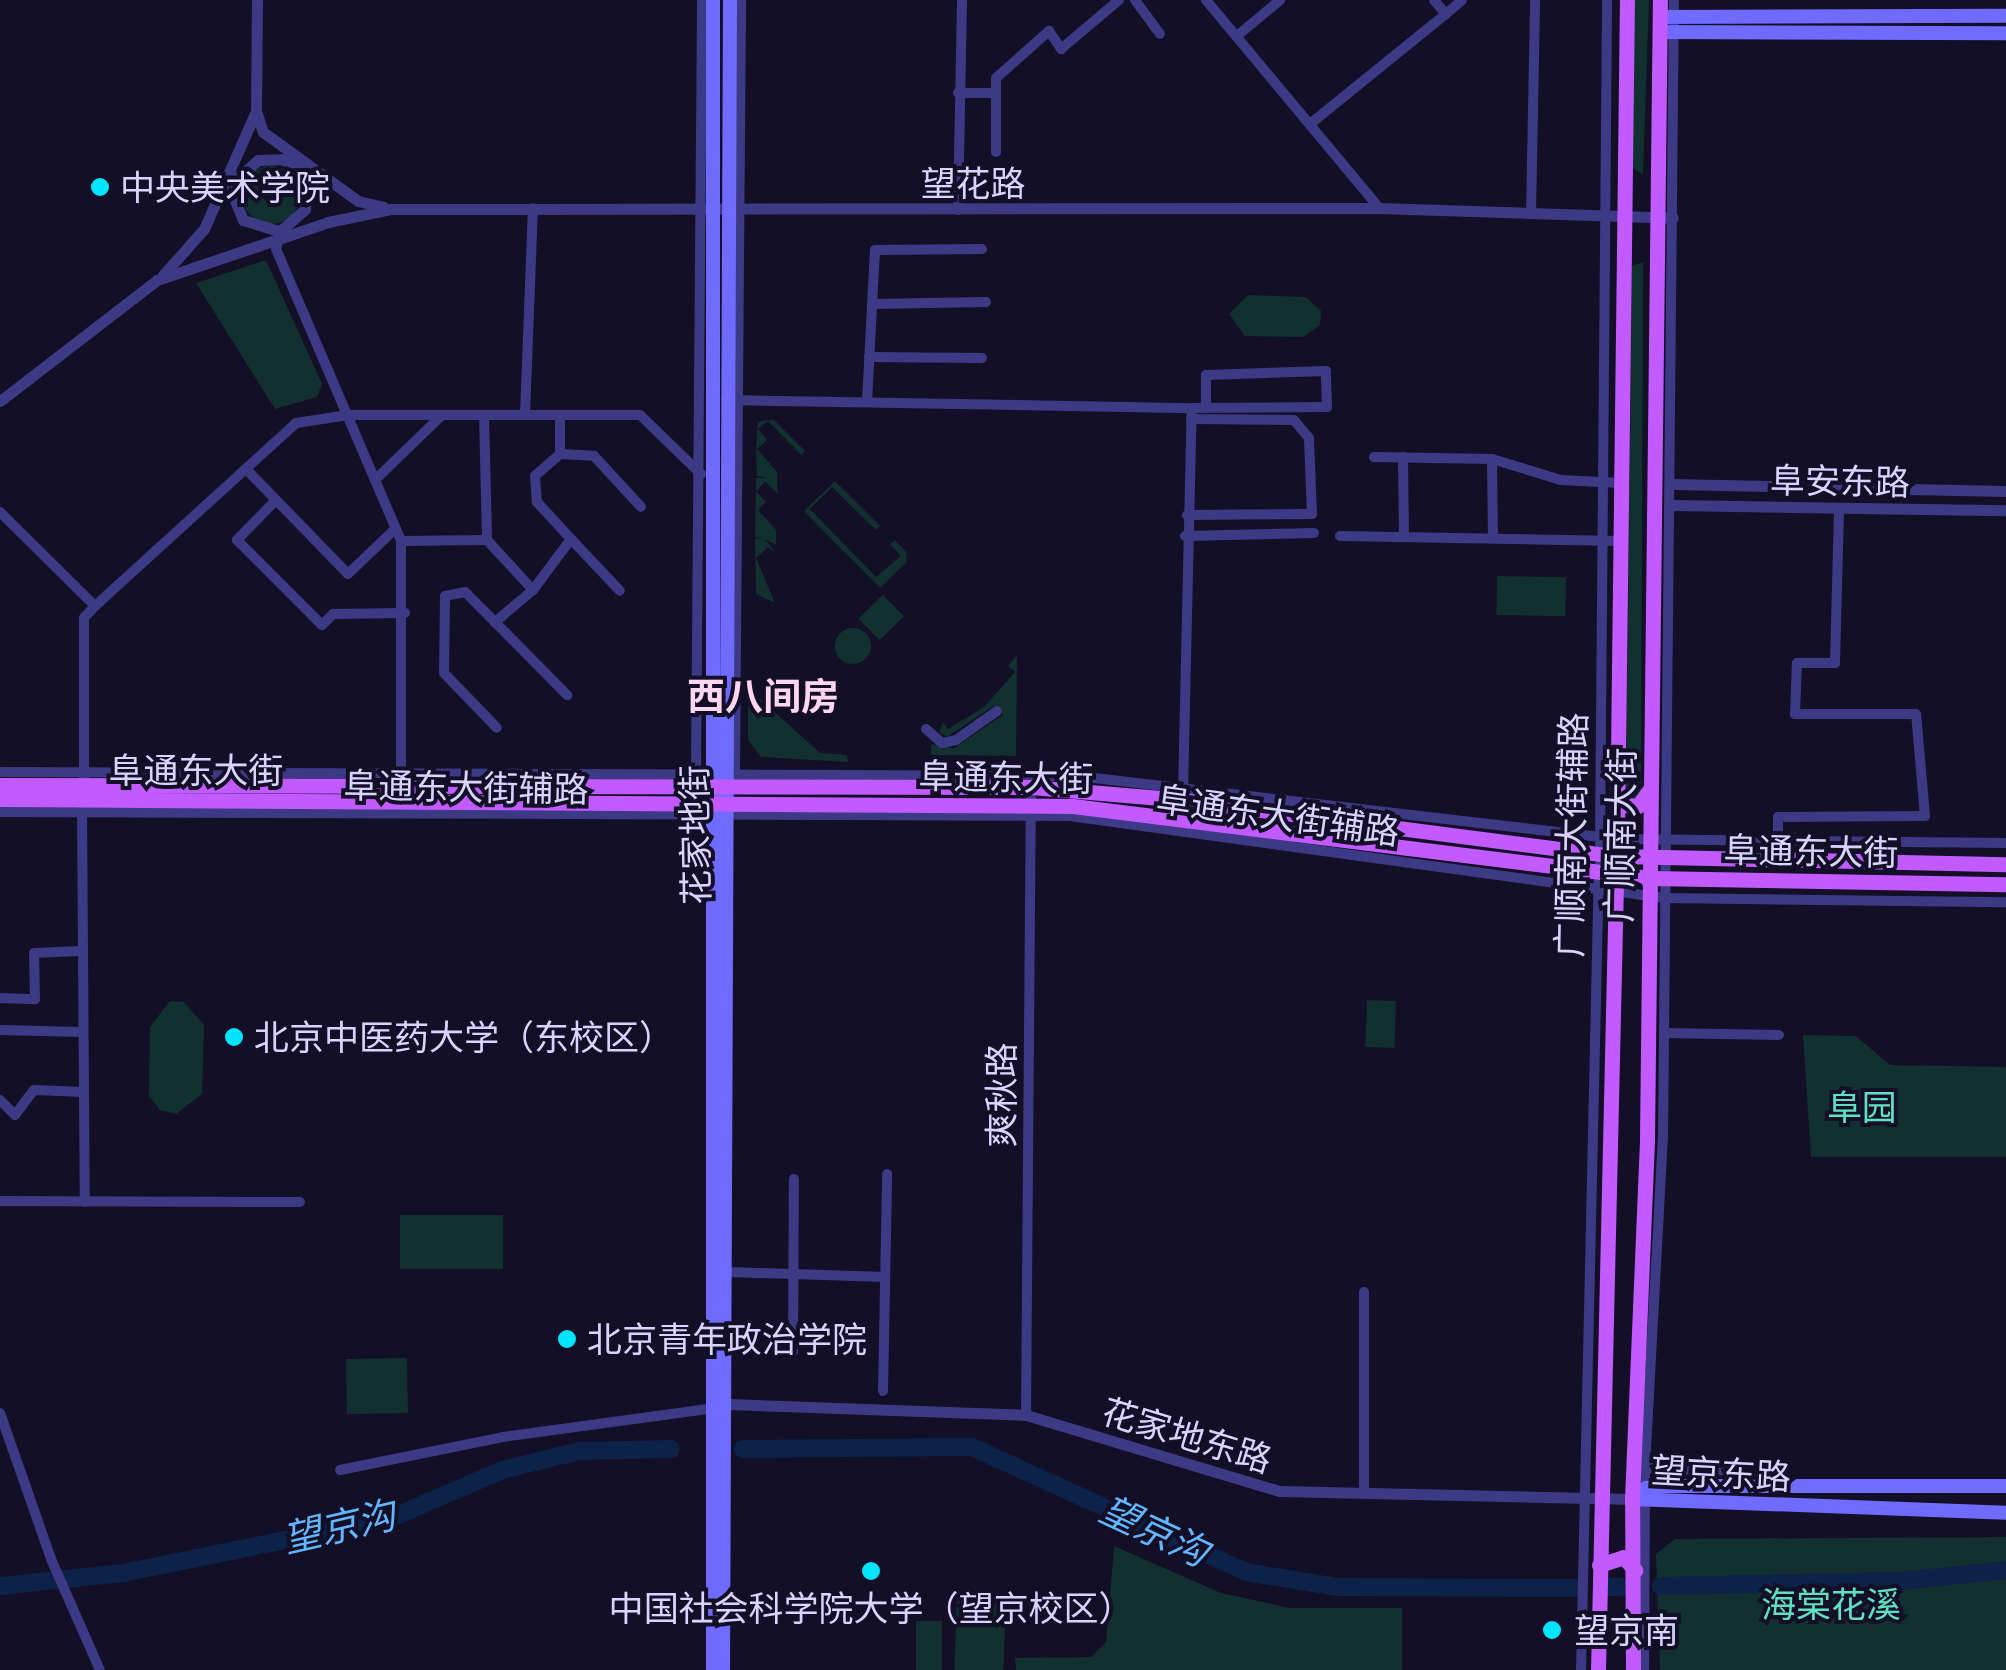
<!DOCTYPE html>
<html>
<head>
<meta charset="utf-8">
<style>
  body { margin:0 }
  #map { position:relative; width:2006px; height:1670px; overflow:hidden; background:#130f26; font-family:"Titillium Web","Noto Sans SC",sans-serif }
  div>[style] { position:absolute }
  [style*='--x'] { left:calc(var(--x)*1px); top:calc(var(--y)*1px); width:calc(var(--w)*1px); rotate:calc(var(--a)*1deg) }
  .green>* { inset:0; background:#12302f; transform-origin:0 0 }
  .round { border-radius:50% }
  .river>* { height:18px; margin:-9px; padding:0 9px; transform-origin:9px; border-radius:9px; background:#0c2248 }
  .minor>* { height:10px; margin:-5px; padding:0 5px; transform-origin:5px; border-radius:5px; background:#3d3a85 }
  .tertiary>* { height:11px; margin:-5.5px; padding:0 5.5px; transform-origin:5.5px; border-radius:5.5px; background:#3d3a85 }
  .secondary>* { height:14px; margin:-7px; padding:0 7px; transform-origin:7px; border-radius:7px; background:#6f6bff }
  .primary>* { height:15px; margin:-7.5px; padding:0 7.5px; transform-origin:7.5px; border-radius:7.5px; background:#c25bff }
  .dots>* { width:28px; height:28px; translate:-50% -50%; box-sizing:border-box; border:5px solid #130f26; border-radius:50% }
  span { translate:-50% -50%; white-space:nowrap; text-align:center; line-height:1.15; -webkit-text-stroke:8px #130f26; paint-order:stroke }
  .street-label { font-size:35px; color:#d9d4ff }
  .poi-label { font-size:35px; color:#d9d4ff }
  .left { translate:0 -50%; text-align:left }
  .park-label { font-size:35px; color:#5fe0c0 }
  .neighbourhood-label { font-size:38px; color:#ffd6f0; font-weight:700 }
  .water-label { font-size:38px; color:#62b6ff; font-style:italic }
</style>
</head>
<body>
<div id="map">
  <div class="green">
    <div style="clip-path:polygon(1634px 0,1649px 0,1643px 174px,1632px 168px)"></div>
    <div class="round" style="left:242px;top:166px;width:58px;height:58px"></div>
    <div style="clip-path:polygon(266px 260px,322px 384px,317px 397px,275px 409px,196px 283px)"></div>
    <div style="clip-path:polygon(1643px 262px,1641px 795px,1636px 801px,1626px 797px,1632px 266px)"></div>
    <div style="clip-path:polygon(1248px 295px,1306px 297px,1321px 311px,1320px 325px,1303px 337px,1245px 336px,1229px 314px)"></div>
    <div style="clip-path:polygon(774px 420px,805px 451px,801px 455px,768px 421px,758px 429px,767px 440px,757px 449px,777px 472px,778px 494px,765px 482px,756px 491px,766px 502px,758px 510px,776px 530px,776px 545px,765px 539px,776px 554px,768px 547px,756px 558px,775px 603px,756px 594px,755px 539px,761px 538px,755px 537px,756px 478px,768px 478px,757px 476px,756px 449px,758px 424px,760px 421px)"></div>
    <div style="clip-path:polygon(835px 481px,880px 526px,876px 530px,832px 487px,810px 509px,876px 577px,901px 556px,890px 544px,895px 540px,906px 552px,907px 562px,880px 588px,804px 511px)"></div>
    <div style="left:1497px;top:576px;width:69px;height:39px;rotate:1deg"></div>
    <div style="left:883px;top:595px;width:30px;height:34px;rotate:46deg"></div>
    <div class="round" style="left:835px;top:628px;width:36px;height:36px"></div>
    <div style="clip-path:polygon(1017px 655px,1016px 756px,931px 755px,931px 744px,954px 748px,1003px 715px,995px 705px,947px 737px,939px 732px,943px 722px,948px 729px,984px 707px,1015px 672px,1008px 666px)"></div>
    <div style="clip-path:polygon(748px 688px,820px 753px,847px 755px,848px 762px,761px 757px,748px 740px)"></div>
    <div style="left:1367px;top:1000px;width:29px;height:47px;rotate:2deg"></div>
    <div style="clip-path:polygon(170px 1001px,184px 1002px,204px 1025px,202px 1094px,176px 1114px,160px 1110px,149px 1096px,150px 1027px)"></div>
    <div style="clip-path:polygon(1803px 1035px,1856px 1036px,1890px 1065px,2006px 1067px,2006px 1157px,1811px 1157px)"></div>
    <div style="left:503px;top:1215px;width:54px;height:103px;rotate:90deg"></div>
    <div style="left:407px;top:1358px;width:55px;height:61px;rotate:89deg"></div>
    <div style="clip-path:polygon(2006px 1537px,2006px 1670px,1660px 1670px,1656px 1554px,1675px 1539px)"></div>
    <div style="clip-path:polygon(1114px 1546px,1221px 1593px,1290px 1608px,1402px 1608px,1402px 1670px,1016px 1670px,1015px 1658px,1091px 1657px,1106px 1642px)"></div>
    <div style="left:957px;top:1595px;width:49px;height:75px;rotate:2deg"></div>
    <div style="left:916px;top:1621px;width:26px;height:49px"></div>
  </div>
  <div class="river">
    <div style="--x:743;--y:1449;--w:229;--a:-0.5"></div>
    <div style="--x:972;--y:1447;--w:301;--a:24.5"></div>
    <div style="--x:1246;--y:1572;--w:93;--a:9.3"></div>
    <div style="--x:1338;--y:1587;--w:236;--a:0.2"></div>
    <div style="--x:0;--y:1586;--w:124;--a:-6"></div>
    <div style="--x:123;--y:1573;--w:271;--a:-11.5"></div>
    <div style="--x:389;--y:1519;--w:123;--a:-23.4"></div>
    <div style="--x:502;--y:1470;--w:80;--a:-13.7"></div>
    <div style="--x:580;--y:1451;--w:91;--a:-1.3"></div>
    <div style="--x:1661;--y:1586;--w:240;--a:-1.2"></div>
    <div style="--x:1901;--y:1581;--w:106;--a:-6"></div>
    <div style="--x:1607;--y:1587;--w:14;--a:0"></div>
  </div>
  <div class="minor">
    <div style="--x:1135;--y:0;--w:42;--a:53.7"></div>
    <div style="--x:1206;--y:0;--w:271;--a:50.2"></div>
    <div style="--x:1446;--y:14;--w:21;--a:-41"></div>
    <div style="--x:1237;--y:36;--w:56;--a:-39.9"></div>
    <div style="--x:958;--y:93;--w:38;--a:0"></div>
    <div style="--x:1310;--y:124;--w:175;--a:-39"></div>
    <div style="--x:1446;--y:14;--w:18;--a:-131"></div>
    <div style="--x:996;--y:152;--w:74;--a:-90"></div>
    <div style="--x:996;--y:78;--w:71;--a:-41.6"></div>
    <div style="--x:1049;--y:31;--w:22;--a:56"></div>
    <div style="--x:1061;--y:49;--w:76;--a:-40.2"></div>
    <div style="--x:958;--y:210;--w:210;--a:-88.9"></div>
    <div style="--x:1531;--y:214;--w:214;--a:-88.9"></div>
    <div style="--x:280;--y:232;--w:17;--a:103"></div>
    <div style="--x:276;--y:249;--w:318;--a:66.8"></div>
    <div style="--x:401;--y:541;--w:238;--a:90"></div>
    <div style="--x:872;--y:304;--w:114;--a:-1"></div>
    <div style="--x:869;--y:357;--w:113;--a:0.5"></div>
    <div style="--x:726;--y:400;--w:466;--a:1"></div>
    <div style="--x:1192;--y:408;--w:135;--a:-0.4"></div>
    <div style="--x:1327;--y:407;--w:36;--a:-92"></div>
    <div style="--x:1326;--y:371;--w:120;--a:178.1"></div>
    <div style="--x:1206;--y:375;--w:33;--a:90"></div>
    <div style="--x:867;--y:402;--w:152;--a:-87"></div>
    <div style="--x:875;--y:250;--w:107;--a:-0.5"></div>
    <div style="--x:484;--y:415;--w:125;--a:88.6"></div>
    <div style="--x:487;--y:540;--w:68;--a:47.4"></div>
    <div style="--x:525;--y:415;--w:207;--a:-87.8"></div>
    <div style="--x:560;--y:415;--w:39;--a:90"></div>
    <div style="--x:560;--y:454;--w:33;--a:139"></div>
    <div style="--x:535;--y:476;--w:26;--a:86"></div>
    <div style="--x:537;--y:502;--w:50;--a:47.4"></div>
    <div style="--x:571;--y:539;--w:64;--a:126.7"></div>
    <div style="--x:533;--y:590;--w:50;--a:139.9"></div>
    <div style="--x:495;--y:622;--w:103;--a:45.4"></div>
    <div style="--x:560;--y:454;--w:34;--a:3"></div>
    <div style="--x:594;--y:456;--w:69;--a:47.3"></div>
    <div style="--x:1374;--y:457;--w:118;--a:1"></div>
    <div style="--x:1492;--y:459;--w:72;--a:16.9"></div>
    <div style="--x:1561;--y:480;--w:60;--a:2.9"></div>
    <div style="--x:1403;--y:457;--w:78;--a:89.3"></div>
    <div style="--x:1492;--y:459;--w:79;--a:89.3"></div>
    <div style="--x:246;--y:469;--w:146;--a:45.8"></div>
    <div style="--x:348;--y:574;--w:66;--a:-43.8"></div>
    <div style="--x:375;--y:480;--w:92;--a:-44.1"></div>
    <div style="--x:276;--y:500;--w:56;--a:134.3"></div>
    <div style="--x:237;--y:540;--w:120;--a:45"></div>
    <div style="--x:322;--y:625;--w:16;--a:-45"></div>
    <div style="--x:333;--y:614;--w:72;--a:-0.8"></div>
    <div style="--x:0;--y:512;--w:134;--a:44.7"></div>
    <div style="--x:95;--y:606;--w:16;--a:133"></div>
    <div style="--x:84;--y:618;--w:161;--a:90"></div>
    <div style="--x:1187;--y:515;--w:125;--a:-0.5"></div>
    <div style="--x:1312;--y:514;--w:76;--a:-92.3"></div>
    <div style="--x:1309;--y:438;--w:23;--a:-130"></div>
    <div style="--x:1294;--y:420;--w:103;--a:-179.4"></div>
    <div style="--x:1185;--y:536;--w:129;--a:-1.3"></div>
    <div style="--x:1340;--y:536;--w:280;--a:1"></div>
    <div style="--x:571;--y:539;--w:71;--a:46.7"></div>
    <div style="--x:401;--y:541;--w:86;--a:-0.7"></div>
    <div style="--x:95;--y:606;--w:272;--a:-42.3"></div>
    <div style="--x:296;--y:423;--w:53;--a:-8.7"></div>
    <div style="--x:348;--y:415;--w:292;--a:0"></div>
    <div style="--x:640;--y:415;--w:85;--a:44"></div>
    <div style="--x:495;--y:622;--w:42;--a:-135"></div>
    <div style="--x:465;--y:592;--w:20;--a:169"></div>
    <div style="--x:445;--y:596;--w:77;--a:90.7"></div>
    <div style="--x:444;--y:673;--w:76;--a:46.1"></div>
    <div style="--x:926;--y:729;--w:21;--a:41"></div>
    <div style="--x:942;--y:743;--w:14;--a:-12"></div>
    <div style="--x:956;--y:740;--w:50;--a:-35.3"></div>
    <div style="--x:735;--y:771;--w:771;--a:-89.55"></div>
    <div style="--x:0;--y:772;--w:1077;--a:0.21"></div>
    <div style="--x:1077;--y:776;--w:544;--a:6.65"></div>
    <div style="--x:1617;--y:839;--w:389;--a:0.6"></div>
    <div style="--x:696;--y:772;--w:772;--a:-89.55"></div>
    <div style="--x:1183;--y:792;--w:384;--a:-88.7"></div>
    <div style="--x:82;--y:808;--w:394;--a:89.6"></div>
    <div style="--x:0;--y:812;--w:1070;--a:0.21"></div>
    <div style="--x:1070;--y:816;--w:600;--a:7.86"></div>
    <div style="--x:1664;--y:898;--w:342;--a:0.7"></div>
    <div style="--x:1778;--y:841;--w:24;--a:-90"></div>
    <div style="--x:1778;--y:817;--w:147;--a:-0.4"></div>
    <div style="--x:1925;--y:816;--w:102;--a:-95"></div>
    <div style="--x:1916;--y:714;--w:121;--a:180"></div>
    <div style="--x:1795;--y:714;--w:51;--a:-87.8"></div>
    <div style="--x:1797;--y:663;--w:38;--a:0"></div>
    <div style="--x:1835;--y:663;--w:153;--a:-88.5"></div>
    <div style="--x:1600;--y:844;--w:844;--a:-89.52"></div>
    <div style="--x:0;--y:998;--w:35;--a:2"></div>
    <div style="--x:35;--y:999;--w:46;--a:-91.2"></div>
    <div style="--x:34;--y:953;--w:46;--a:-2.5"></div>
    <div style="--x:0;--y:1030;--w:82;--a:1.4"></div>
    <div style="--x:1664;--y:1033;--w:115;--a:1"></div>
    <div style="--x:0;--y:1100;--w:21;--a:45"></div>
    <div style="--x:15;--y:1115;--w:31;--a:-53"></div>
    <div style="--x:34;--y:1090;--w:49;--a:2.3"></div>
    <div style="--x:0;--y:1201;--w:300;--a:0.2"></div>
    <div style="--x:728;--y:1272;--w:157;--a:1.8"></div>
    <div style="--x:1364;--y:1292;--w:201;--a:90"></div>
    <div style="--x:793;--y:1352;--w:173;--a:-89.7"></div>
    <div style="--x:883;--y:1391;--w:217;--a:-88.9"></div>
    <div style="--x:0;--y:1413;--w:155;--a:70.7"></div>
    <div style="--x:51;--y:1559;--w:121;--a:66.2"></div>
    <div style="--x:1026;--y:1415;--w:634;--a:-89.55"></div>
    <div style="--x:1645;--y:1468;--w:131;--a:1.7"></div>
    <div style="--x:340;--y:1470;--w:166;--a:-11.4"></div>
    <div style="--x:503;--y:1437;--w:214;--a:-7.8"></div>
    <div style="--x:1581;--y:1670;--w:804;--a:-88.72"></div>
    <div style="--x:1644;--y:1670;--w:202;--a:-89.7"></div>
    <div style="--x:1645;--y:1468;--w:330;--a:-86.9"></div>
    <div style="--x:1663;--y:1138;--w:1138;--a:-89.45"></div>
  </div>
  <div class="tertiary">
    <div style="--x:257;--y:0;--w:111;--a:90.5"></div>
    <div style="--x:256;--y:111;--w:22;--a:72"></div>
    <div style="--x:263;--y:132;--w:117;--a:36"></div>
    <div style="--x:358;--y:201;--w:26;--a:13"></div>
    <div style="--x:237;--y:178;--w:20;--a:99"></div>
    <div style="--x:234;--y:198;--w:24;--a:68"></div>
    <div style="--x:243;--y:220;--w:39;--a:17"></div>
    <div style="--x:280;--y:231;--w:33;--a:-41"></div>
    <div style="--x:305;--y:209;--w:24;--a:-85"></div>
    <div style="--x:307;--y:185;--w:22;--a:-124"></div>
    <div style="--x:234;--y:181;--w:32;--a:-41"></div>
    <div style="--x:258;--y:160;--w:24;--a:-2"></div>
    <div style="--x:282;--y:159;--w:19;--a:28"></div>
    <div style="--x:163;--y:275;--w:62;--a:-48.3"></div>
    <div style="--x:204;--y:229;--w:129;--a:-66.2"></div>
    <div style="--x:0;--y:401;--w:198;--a:-37.6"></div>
    <div style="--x:157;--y:280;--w:181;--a:-18.7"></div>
    <div style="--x:328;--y:222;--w:64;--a:-11.7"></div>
    <div style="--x:391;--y:209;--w:988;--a:-0.06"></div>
    <div style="--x:1379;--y:208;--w:294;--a:1.9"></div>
    <div style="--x:1673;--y:484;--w:333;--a:1.2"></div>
    <div style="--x:1673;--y:505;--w:333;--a:0.9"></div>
    <div style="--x:729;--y:1404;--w:297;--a:2.1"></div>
    <div style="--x:1026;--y:1415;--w:264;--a:16.7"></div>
    <div style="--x:1279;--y:1491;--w:353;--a:1.3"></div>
  </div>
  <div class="secondary">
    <div style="--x:1660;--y:17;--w:346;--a:-0.2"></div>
    <div style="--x:1660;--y:32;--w:346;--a:0.2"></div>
    <div style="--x:1632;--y:1499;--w:18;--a:-38"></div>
    <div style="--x:1646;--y:1488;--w:19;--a:-6"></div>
    <div style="--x:1665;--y:1486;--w:341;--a:0"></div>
    <div style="--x:1632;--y:1499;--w:374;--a:2.1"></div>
    <div style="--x:713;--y:1670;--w:1670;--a:-90"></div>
    <div style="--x:723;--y:1670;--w:1670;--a:-89.76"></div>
  </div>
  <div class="primary">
    <div style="--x:0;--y:785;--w:1031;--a:0.11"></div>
    <div style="--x:1031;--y:787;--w:153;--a:4.9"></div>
    <div style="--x:1183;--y:800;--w:438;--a:7.4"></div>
    <div style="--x:1617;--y:856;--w:389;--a:1.2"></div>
    <div style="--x:1618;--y:791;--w:16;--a:60"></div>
    <div style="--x:1626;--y:805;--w:12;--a:5"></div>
    <div style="--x:1638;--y:806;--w:21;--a:-55"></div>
    <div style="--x:0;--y:799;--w:1073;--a:0.37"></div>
    <div style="--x:1073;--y:806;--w:580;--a:7.13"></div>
    <div style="--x:1649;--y:878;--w:357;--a:1"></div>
    <div style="--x:1599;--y:1565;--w:25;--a:-18"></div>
    <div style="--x:1623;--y:1557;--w:18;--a:47"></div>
    <div style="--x:1598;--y:1670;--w:831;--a:-88.69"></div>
    <div style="--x:1617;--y:839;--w:839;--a:-89.32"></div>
    <div style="--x:1633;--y:1670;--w:171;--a:-90.3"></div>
    <div style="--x:1632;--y:1499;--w:360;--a:-87.6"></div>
    <div style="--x:1647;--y:1139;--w:1139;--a:-89.35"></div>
  </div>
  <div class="dots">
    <div style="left:100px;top:187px;background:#00e5ff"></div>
    <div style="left:234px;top:1037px;background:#00e5ff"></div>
    <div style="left:567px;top:1339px;background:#00e5ff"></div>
    <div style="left:871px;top:1571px;background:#00e5ff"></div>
    <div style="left:1552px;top:1630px;background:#00e5ff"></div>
  </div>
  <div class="street-label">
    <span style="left:973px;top:183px">望花路</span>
    <span style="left:1840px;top:481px;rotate:1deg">阜安东路</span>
    <span style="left:196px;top:770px">阜通东大街</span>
    <span style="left:1006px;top:777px;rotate:1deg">阜通东大街</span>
    <span style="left:466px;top:787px;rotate:1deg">阜通东大街辅路</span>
    <span style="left:1278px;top:815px;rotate:8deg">阜通东大街辅路</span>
    <span style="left:695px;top:835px;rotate:-91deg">花家地街</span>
    <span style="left:1571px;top:835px;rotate:-89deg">广顺南大街辅路</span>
    <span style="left:1620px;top:835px;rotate:-89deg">广顺南大街</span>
    <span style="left:1811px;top:851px;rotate:1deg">阜通东大街</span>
    <span style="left:1001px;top:1095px;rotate:-90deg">爽秋路</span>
    <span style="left:1187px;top:1435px;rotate:17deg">花家地东路</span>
    <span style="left:1721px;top:1473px;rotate:3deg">望京东路</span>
  </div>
  <div class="poi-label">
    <span class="left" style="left:120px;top:187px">中央美术学院</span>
    <span class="left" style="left:254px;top:1037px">北京中医药大学（东校区）</span>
    <span class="left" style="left:587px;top:1339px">北京青年政治学院</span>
    <span style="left:871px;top:1608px">中国社会科学院大学（望京校区）</span>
    <span class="left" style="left:1574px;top:1630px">望京南</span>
  </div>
  <div class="park-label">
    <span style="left:1862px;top:1107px">阜园</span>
    <span style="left:1831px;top:1604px">海棠花溪</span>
  </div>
  <div class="neighbourhood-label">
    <span style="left:763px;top:697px">西八间房</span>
  </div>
  <div class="water-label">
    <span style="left:339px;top:1527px;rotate:-13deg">望京沟</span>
    <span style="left:1154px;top:1531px;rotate:25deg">望京沟</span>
  </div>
</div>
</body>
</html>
